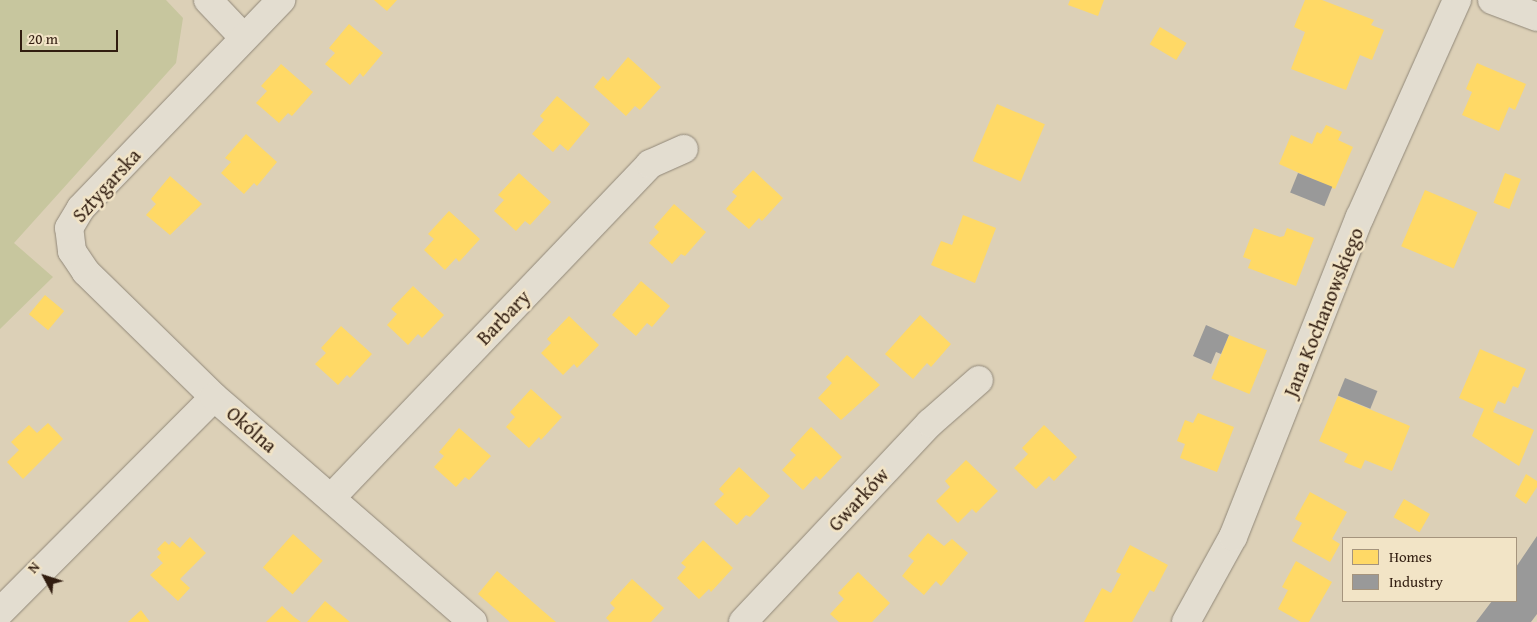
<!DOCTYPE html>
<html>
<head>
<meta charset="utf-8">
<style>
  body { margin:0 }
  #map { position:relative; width:1537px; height:622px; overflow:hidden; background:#dcd0b7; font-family:"Gentium Book Plus",serif }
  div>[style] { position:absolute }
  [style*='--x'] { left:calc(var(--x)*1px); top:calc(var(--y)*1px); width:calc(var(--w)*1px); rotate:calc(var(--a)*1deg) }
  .green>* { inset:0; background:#c7c69e }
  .homes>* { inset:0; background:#ffd966; transform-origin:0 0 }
  .industry>* { inset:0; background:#999; transform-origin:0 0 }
  .roads { filter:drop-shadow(0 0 1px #908778) drop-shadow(0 0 1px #908778) }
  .minor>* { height:28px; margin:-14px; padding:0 14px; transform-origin:14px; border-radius:14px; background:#e3ddd0 }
  .secondary>* { height:28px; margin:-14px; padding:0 14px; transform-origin:14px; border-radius:14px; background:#e3ddd0 }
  span { translate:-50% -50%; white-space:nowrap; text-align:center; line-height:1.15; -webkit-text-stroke:5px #f2e4c6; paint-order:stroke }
  .street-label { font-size:20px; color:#311d10 }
  .legend { position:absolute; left:1342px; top:537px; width:175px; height:65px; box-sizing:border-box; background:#f2e4c6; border:1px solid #a5947d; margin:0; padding:6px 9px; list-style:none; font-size:15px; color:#311d10 }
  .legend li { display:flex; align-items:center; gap:10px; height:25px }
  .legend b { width:25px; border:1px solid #a5947d }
  .north { position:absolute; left:20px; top:552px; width:50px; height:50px; -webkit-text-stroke:4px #f2e4c6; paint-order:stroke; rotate:310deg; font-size:14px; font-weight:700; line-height:20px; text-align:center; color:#311d10 }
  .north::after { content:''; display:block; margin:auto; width:18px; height:22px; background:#311d10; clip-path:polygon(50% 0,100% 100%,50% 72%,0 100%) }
  .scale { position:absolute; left:20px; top:30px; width:98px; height:22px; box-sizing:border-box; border:2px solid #311d10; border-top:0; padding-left:6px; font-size:15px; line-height:18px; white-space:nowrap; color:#311d10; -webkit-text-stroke:4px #f2e4c6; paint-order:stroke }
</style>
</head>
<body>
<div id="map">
  <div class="green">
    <div style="clip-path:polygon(0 0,166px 0,183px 18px,176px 63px,14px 243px,53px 277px,0 329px)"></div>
  </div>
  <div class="homes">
    <div style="clip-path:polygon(374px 0,397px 0,387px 11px)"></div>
    <div style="clip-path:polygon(1070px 0,1104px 0,1098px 16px,1068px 5px)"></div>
    <div style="clip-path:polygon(1305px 0,1322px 0,1374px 20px,1371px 25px,1384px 30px,1372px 60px,1360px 55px,1346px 90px,1291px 69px,1305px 32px,1294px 27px)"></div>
    <div style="clip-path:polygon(349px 24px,383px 53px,363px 77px,360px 73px,350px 85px,325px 64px,335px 53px,329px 48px)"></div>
    <div style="left:1160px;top:27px;width:31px;height:20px;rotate:31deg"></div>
    <div style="clip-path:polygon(628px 57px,661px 87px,640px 110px,635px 106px,626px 116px,594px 87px,603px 76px,608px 81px)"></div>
    <div style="clip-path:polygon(1477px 63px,1526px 84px,1515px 110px,1509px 107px,1499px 131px,1462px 115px,1472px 92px,1466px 89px)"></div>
    <div style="clip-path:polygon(281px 64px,313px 92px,292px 116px,288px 113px,279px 123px,256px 103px,267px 91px,261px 86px)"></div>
    <div style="clip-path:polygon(557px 96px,590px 124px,568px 151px,560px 144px,553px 152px,532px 134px,544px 120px,540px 116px)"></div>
    <div style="left:997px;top:104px;width:52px;height:62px;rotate:23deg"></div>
    <div style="clip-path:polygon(1326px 125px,1342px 132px,1338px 140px,1353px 147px,1335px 189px,1279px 164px,1291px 135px,1312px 144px,1317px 132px,1321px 134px)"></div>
    <div style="clip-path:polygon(246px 134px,277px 162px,257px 186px,254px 183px,244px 194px,221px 173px,231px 162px,225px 158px)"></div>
    <div style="clip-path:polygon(753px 170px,783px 198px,762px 221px,759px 218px,749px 229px,726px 209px,737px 196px,732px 192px)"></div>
    <div style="clip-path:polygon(519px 173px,551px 202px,530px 225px,525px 221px,516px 231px,494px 211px,504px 200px,498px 195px)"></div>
    <div style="left:1505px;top:173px;width:17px;height:32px;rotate:21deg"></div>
    <div style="clip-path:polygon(170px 176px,202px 204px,170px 235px,146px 215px,156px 204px,151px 199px)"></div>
    <div style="left:1425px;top:190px;width:57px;height:61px;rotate:23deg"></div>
    <div style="clip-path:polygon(674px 204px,706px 232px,685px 256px,681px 254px,672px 264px,649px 243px,659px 232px,654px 227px)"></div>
    <div style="clip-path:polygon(449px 211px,480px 239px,459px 262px,456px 258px,445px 270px,424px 250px,434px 239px,428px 234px)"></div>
    <div style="clip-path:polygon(963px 215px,996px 228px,975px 283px,931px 265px,941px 241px,952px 245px)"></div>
    <div style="clip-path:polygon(1254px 228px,1280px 237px,1284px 236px,1287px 228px,1314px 238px,1296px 286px,1248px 268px,1251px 260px,1243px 257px)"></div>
    <div style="clip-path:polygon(641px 281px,670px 306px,652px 327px,647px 323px,636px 336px,612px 315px)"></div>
    <div style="clip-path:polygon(413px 286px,444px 315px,422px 338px,418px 334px,408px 345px,387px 325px,397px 314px,391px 309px)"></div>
    <div style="left:45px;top:295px;width:25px;height:25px;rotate:40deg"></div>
    <div style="clip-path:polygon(920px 315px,951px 344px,931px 367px,927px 363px,913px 379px,885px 354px)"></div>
    <div style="clip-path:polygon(569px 316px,599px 345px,577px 368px,574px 364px,563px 375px,541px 353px,551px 343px,547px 339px)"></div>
    <div style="clip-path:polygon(341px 326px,372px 354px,350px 378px,347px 375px,338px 385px,315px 364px,326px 353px,321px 348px)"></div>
    <div style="left:1229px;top:335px;width:41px;height:47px;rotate:22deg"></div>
    <div style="clip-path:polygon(1480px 349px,1526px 369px,1518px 388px,1513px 386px,1505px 404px,1498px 401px,1493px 412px,1534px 430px,1519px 466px,1472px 436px,1484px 409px,1459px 398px)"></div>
    <div style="clip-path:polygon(847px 355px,880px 385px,841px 420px,818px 398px,832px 383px,826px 377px)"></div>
    <div style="clip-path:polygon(531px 389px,562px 417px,541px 440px,539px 437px,529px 448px,506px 427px,515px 417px,510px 412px)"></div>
    <div style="clip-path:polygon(1338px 396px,1410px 426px,1392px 471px,1365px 460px,1361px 469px,1344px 462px,1348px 454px,1319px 441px)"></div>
    <div style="clip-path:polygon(1198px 413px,1234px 427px,1217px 472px,1180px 458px,1185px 444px,1177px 441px,1185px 420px,1193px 423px)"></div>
    <div style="clip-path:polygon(48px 423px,63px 439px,23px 479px,7px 462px,19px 450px,11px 442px,29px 425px,37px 433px)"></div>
    <div style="clip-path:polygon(1044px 425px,1077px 457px,1054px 481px,1049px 476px,1036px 489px,1014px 468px,1028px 454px,1022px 448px)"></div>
    <div style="clip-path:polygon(811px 427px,842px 457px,820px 480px,816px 476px,803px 490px,782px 470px,796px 455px,790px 450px)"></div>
    <div style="clip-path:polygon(459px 428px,491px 456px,469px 480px,465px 477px,456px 487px,434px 467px,444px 456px,439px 452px)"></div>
    <div style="clip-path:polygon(966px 460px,998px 491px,976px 513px,972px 509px,958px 523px,936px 501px,950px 487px,945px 481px)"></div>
    <div style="clip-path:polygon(739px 467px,770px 496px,750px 517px,746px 515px,737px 525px,714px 504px,724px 494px,719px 489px)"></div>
    <div style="clip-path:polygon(1526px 474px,1537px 481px,1537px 487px,1526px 504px,1515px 496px)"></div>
    <div style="clip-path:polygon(1310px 492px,1347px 512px,1332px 539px,1340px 544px,1330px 562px,1292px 541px,1302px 523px,1295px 519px)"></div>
    <div style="left:1404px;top:499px;width:30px;height:21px;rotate:30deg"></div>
    <div style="clip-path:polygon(928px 533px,944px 546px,952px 539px,968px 553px,941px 586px,936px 581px,924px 595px,902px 576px,914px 561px,908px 556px)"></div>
    <div style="left:293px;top:534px;width:40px;height:45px;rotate:42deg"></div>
    <div style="clip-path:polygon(190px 537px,206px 553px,180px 579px,190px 588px,178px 601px,150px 575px,163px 563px,157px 557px,161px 553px,157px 549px,165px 541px,169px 545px,172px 541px,180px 548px)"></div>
    <div style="clip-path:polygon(703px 540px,733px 568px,711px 592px,709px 589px,699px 599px,677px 578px,686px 567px,681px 563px)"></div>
    <div style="clip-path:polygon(1130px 545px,1168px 565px,1154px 592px,1150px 590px,1132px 622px,1084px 622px,1102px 588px,1111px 593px,1121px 574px,1116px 572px)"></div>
    <div style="clip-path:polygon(1296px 561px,1332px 582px,1309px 622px,1301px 622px,1278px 609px,1288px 590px,1282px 587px)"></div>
    <div style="clip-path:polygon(497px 571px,543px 611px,556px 622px,510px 622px,478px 594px)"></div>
    <div style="clip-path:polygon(858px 572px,890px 603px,872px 622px,839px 622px,830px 614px,844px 599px,838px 593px)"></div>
    <div style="clip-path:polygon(632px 579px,664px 608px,651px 622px,610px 622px,606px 618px,615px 608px,610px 603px)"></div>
    <div style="clip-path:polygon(325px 601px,350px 622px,307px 622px)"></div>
    <div style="clip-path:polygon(282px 606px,294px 617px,301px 622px,266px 622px)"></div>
    <div style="clip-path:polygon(141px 610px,150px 622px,128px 622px)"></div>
  </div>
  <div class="industry">
    <div style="left:1298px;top:173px;width:37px;height:21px;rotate:22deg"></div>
    <div style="clip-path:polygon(1206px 325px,1229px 335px,1221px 354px,1216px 352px,1211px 364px,1193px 356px)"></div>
    <div style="left:1345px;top:378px;width:35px;height:19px;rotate:22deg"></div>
    <div style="clip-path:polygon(1537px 536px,1537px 614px,1531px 622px,1476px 622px,1492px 601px,1516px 601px,1516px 567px)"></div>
  </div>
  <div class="roads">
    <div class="minor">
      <div style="--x:208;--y:0;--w:52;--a:46.5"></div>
      <div style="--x:214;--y:397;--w:179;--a:-135.7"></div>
      <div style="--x:86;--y:272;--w:25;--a:-124"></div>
      <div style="--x:72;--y:251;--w:23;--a:-97"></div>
      <div style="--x:69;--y:228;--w:23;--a:-59"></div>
      <div style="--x:81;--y:208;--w:289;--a:-46.1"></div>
      <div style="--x:331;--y:498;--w:462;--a:-46.3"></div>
      <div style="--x:650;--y:164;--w:37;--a:-24"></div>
      <div style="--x:0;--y:612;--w:303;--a:-45.1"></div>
      <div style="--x:214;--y:397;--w:343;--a:41"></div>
      <div style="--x:743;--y:622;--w:273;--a:-46.8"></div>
      <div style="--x:930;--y:423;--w:65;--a:-41.3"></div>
      <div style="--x:1186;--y:622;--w:97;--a:-61.1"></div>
      <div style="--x:1233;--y:537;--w:344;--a:-68.4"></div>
      <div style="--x:1360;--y:217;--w:238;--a:-65.9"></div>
    </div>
    <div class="secondary">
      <div style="--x:1492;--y:0;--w:48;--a:20.7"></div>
    </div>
  </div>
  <div class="street-label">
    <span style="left:106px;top:185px;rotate:-48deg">Sztygarska</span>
    <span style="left:1323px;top:312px;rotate:-68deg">Jana Kochanowskiego</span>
    <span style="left:503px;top:317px;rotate:-46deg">Barbary</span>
    <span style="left:252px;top:429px;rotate:41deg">Okólna</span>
    <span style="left:858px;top:499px;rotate:-47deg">Gwarków</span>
  </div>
  <ul class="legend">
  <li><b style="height:14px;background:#ffd966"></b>Homes</li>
  <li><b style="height:14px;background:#999"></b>Industry</li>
  </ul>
  <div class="north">N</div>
  <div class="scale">20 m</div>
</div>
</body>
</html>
